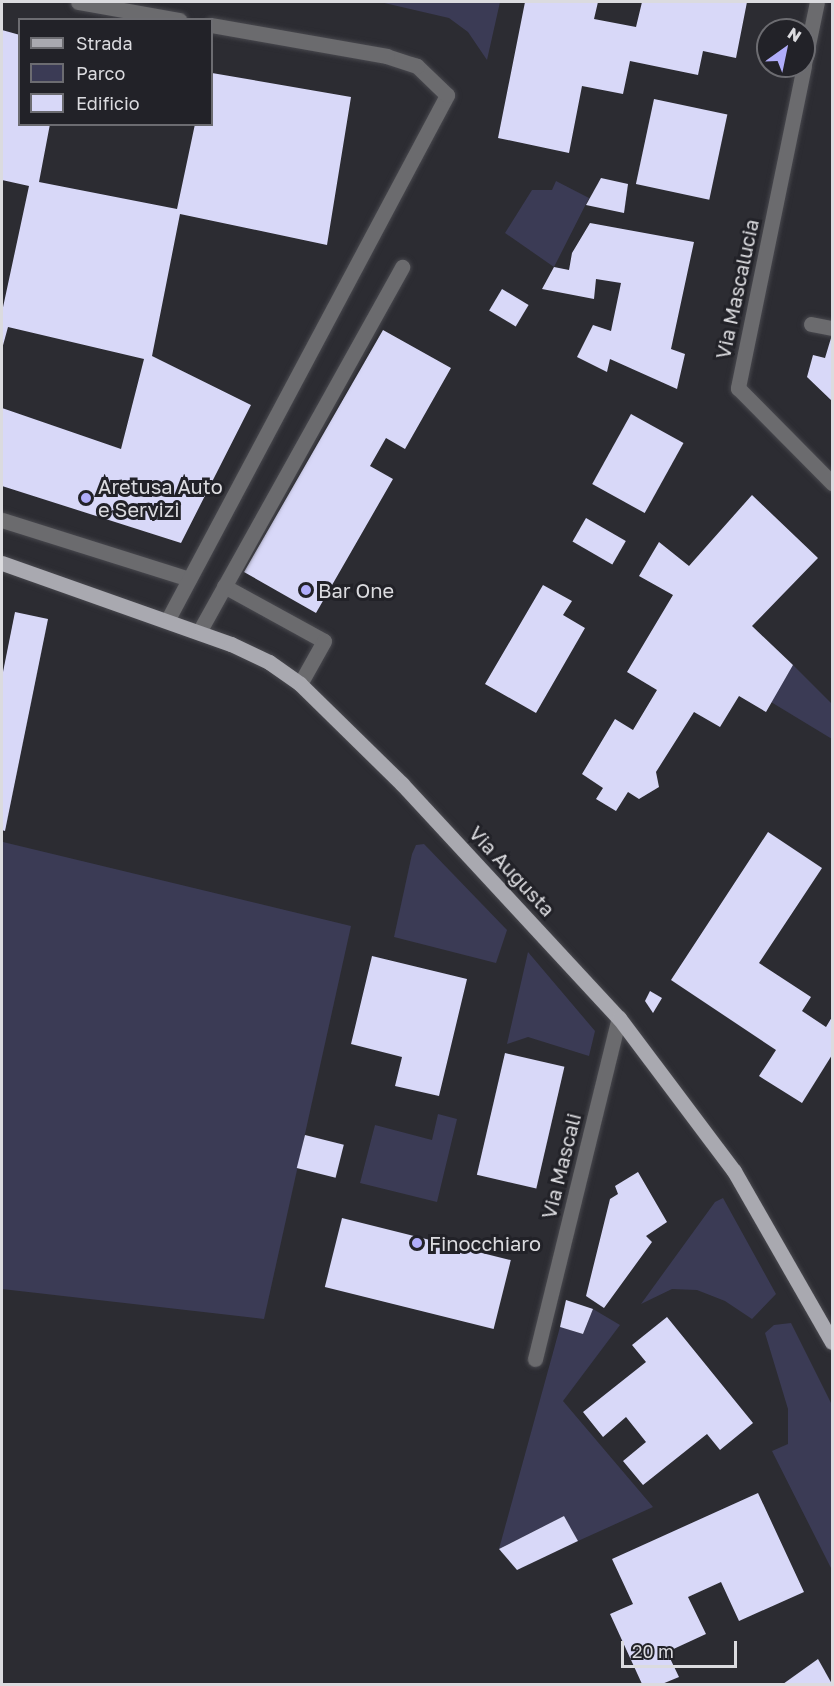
<!DOCTYPE html>
<html>
<head>
<meta charset="utf-8">
<style>
  body { margin:0 }
  #map { position:relative; width:834px; height:1686px; overflow:hidden; background:#2c2c32; font-family:"Golos Text",sans-serif }
  div>[style] { position:absolute }
  [style*='--x'] { left:calc(var(--x)*1px); top:calc(var(--y)*1px); width:calc(var(--w)*1px); rotate:calc(var(--a)*1deg) }
  .green>* { inset:0; background:#3b3b55 }
  .building>* { inset:0; background:#d8d8f8; transform-origin:0 0 }
  .roads { filter:drop-shadow(0 0 2px #48484e) drop-shadow(0 0 2px #48484e) }
  .minor>* { height:15px; margin:-7.5px; padding:0 7.5px; transform-origin:7.5px; border-radius:7.5px; background:#6b6b6e }
  .major>* { height:15px; margin:-7.5px; padding:0 7.5px; transform-origin:7.5px; border-radius:7.5px; background:#a9a9b0 }
  .dots>* { width:16px; height:16px; translate:-50% -50%; box-sizing:border-box; border:3px solid #222228; border-radius:50% }
  span { translate:-50% -50%; white-space:nowrap; text-align:center; line-height:1.15; -webkit-text-stroke:6px #222228; paint-order:stroke }
  .street-label { font-size:20px; color:#dbdbdf }
  .poi-label { font-size:20px; color:#dbdbdf }
  .left { translate:0 -50%; text-align:left }
  .frame { position:absolute; inset:0; border:3px solid #dbdbdf; pointer-events:none }
  .legend { position:absolute; left:18px; top:18px; width:195px; height:108px; box-sizing:border-box; background:#222228; border:2px solid #6c6c71; margin:0; padding:8px 10px; list-style:none; font-size:18px; color:#dbdbdf }
  .legend li { display:flex; align-items:center; gap:12px; height:30px }
  .legend b { width:30px; border:2px solid #6c6c71 }
  .north { position:absolute; left:756px; top:18px; width:60px; height:60px; box-sizing:border-box; background:#222228; border:2px solid #6c6c71; border-radius:50%; rotate:33deg; font-size:16px; font-weight:700; line-height:24px; text-align:center; color:#dbdbdf }
  .north::after { content:''; display:block; margin:auto; width:21px; height:27px; background:#b0adfa; clip-path:polygon(50% 0,100% 100%,50% 72%,0 100%) }
  .scale { position:absolute; left:621px; top:1641px; width:116px; height:27px; box-sizing:border-box; border:3px solid #dbdbdf; border-top:0; padding-left:8px; font-size:18px; line-height:21px; white-space:nowrap; color:#dbdbdf; -webkit-text-stroke:4px #222228; paint-order:stroke }
</style>
</head>
<body>
<div id="map">
  <div class="green">
    <div style="clip-path:polygon(380px 2px,500px 2px,487px 60px,468px 32px,449px 18px)"></div>
    <div style="clip-path:polygon(556px 181px,589px 198px,554px 267px,505px 233px,532px 190px,552px 190px)"></div>
    <div style="clip-path:polygon(793px 665px,832px 704px,832px 739px,771px 702px)"></div>
    <div style="clip-path:polygon(3px 842px,351px 926px,264px 1319px,2px 1289px)"></div>
    <div style="clip-path:polygon(424px 844px,507px 930px,496px 963px,394px 937px,412px 854px,416px 845px)"></div>
    <div style="clip-path:polygon(528px 952px,595px 1031px,589px 1056px,528px 1037px,507px 1044px)"></div>
    <div style="clip-path:polygon(438px 1114px,457px 1119px,437px 1202px,360px 1183px,375px 1125px,432px 1140px)"></div>
    <div style="clip-path:polygon(723px 1198px,776px 1294px,752px 1319px,725px 1301px,697px 1290px,672px 1289px,641px 1304px,715px 1202px)"></div>
    <div style="clip-path:polygon(593px 1309px,620px 1325px,563px 1401px,653px 1507px,578px 1541px,564px 1516px,499px 1549px,560px 1327px,583px 1334px)"></div>
    <div style="clip-path:polygon(791px 1323px,832px 1405px,832px 1570px,772px 1451px,788px 1444px,788px 1409px,765px 1333px,774px 1325px)"></div>
  </div>
  <div class="building">
    <div style="clip-path:polygon(525px 2px,598px 2px,594px 19px,636px 27px,642px 2px,747px 2px,736px 58px,703px 51px,698px 75px,630px 61px,623px 94px,582px 86px,569px 153px,498px 138px)"></div>
    <div style="clip-path:polygon(2px 30px,20px 35px,20px 124px,50px 124px,39px 182px,177px 209px,195px 124px,212px 124px,212px 73px,351px 97px,327px 245px,180px 214px,152px 356px,251px 405px,181px 543px,2px 486px,2px 408px,121px 449px,144px 359px,8px 327px,2px 349px,2px 312px,29px 186px,2px 180px)"></div>
    <div style="left:654px;top:99px;width:75px;height:87px;rotate:12deg"></div>
    <div style="clip-path:polygon(601px 178px,628px 184px,624px 213px,586px 205px)"></div>
    <div style="clip-path:polygon(590px 223px,694px 242px,671px 349px,685px 354px,677px 389px,610px 359px,607px 372px,577px 357px,593px 325px,611px 331px,621px 283px,596px 279px,594px 299px,542px 289px,554px 267px,569px 270px,572px 253px)"></div>
    <div style="left:502px;top:289px;width:31px;height:25px;rotate:31deg"></div>
    <div style="clip-path:polygon(383px 330px,451px 368px,405px 449px,386px 438px,370px 466px,393px 479px,316px 613px,244px 572px)"></div>
    <div style="clip-path:polygon(831px 338px,832px 339px,832px 401px,807px 377px,813px 355px,825px 358px)"></div>
    <div style="left:631px;top:414px;width:60px;height:80px;rotate:29deg"></div>
    <div style="clip-path:polygon(752px 495px,818px 558px,752px 626px,793px 665px,766px 712px,739px 696px,720px 727px,694px 712px,656px 772px,659px 787px,639px 799px,628px 792px,616px 811px,596px 799px,603px 788px,582px 774px,615px 719px,633px 730px,657px 690px,627px 672px,673px 595px,639px 576px,659px 542px,689px 566px)"></div>
    <div style="left:586px;top:518px;width:46px;height:27px;rotate:30deg"></div>
    <div style="clip-path:polygon(543px 585px,572px 601px,563px 615px,585px 628px,536px 713px,485px 684px)"></div>
    <div style="clip-path:polygon(15px 612px,48px 619px,5px 831px,2px 830px,2px 677px)"></div>
    <div style="clip-path:polygon(768px 832px,822px 868px,759px 963px,811px 997px,802px 1011px,826px 1027px,832px 1017px,832px 1055px,802px 1103px,759px 1076px,776px 1050px,671px 980px)"></div>
    <div style="clip-path:polygon(372px 956px,467px 979px,439px 1096px,395px 1086px,402px 1057px,351px 1044px)"></div>
    <div style="clip-path:polygon(650px 991px,662px 998px,653px 1013px,645px 1001px)"></div>
    <div style="left:505px;top:1053px;width:61px;height:125px;rotate:13deg"></div>
    <div style="left:305px;top:1135px;width:40px;height:34px;rotate:14deg"></div>
    <div style="clip-path:polygon(638px 1172px,667px 1222px,646px 1236px,652px 1242px,604px 1308px,586px 1296px,610px 1199px,618px 1194px,615px 1186px)"></div>
    <div style="left:342px;top:1218px;width:174px;height:71px;rotate:14deg"></div>
    <div style="clip-path:polygon(566px 1300px,593px 1309px,583px 1334px,560px 1327px)"></div>
    <div style="clip-path:polygon(667px 1317px,753px 1423px,720px 1450px,707px 1434px,643px 1485px,623px 1461px,646px 1442px,626px 1417px,603px 1437px,583px 1412px,646px 1362px,632px 1345px)"></div>
    <div style="clip-path:polygon(758px 1493px,804px 1592px,739px 1621px,721px 1582px,688px 1597px,706px 1634px,667px 1652px,679px 1677px,662px 1684px,642px 1684px,610px 1614px,633px 1604px,612px 1559px)"></div>
    <div style="clip-path:polygon(564px 1516px,578px 1541px,517px 1570px,499px 1549px)"></div>
    <div style="clip-path:polygon(818px 1659px,832px 1684px,783px 1684px)"></div>
  </div>
  <div class="roads">
    <div class="minor">
      <div style="--x:78;--y:2;--w:103;--a:10.1"></div>
      <div style="--x:804;--y:64;--w:63;--a:-78.2"></div>
      <div style="--x:804;--y:66;--w:329;--a:101.6"></div>
      <div style="--x:738;--y:388;--w:134;--a:45.3"></div>
      <div style="--x:811;--y:324;--w:21;--a:11"></div>
      <div style="--x:2;--y:520;--w:196;--a:17.5"></div>
      <div style="--x:224;--y:586;--w:114;--a:28.8"></div>
      <div style="--x:324;--y:641;--w:49;--a:119.2"></div>
      <div style="--x:167;--y:621;--w:596;--a:-61.97"></div>
      <div style="--x:447;--y:95;--w:42;--a:-136"></div>
      <div style="--x:417;--y:66;--w:32;--a:-162"></div>
      <div style="--x:387;--y:56;--w:178;--a:-170"></div>
      <div style="--x:199;--y:632;--w:418;--a:-60.9"></div>
      <div style="--x:535;--y:1359;--w:351;--a:-76.2"></div>
    </div>
    <div class="major">
      <div style="--x:2;--y:563;--w:243;--a:19.5"></div>
      <div style="--x:231;--y:644;--w:42;--a:25.3"></div>
      <div style="--x:269;--y:662;--w:38;--a:35"></div>
      <div style="--x:300;--y:684;--w:143;--a:44.4"></div>
      <div style="--x:402;--y:784;--w:319;--a:47.2"></div>
      <div style="--x:619;--y:1018;--w:191;--a:53.1"></div>
      <div style="--x:734;--y:1171;--w:197;--a:60.2"></div>
    </div>
  </div>
  <div class="dots">
    <div style="left:86px;top:498px;background:#b0adfa"></div>
    <div style="left:306px;top:590px;background:#b0adfa"></div>
    <div style="left:417px;top:1243px;background:#b0adfa"></div>
  </div>
  <div class="street-label">
    <span style="left:737px;top:289px;rotate:-78deg">Via Mascalucia</span>
    <span style="left:512px;top:871px;rotate:47deg">Via Augusta</span>
    <span style="left:561px;top:1166px;rotate:-76deg">Via Mascali</span>
  </div>
  <div class="poi-label">
    <span class="left" style="left:98px;top:498px">Aretusa Auto<br>e Servizi</span>
    <span class="left" style="left:318px;top:590px">Bar One</span>
    <span class="left" style="left:429px;top:1243px">Finocchiaro</span>
  </div>
  <div class="frame"></div>
  <ul class="legend">
  <li><b style="height:8px;background:#a9a9b0"></b>Strada</li>
  <li><b style="height:16px;background:#3b3b55"></b>Parco</li>
  <li><b style="height:16px;background:#d8d8f8"></b>Edificio</li>
  </ul>
  <div class="north">N</div>
  <div class="scale">20 m</div>
</div>
</body>
</html>
